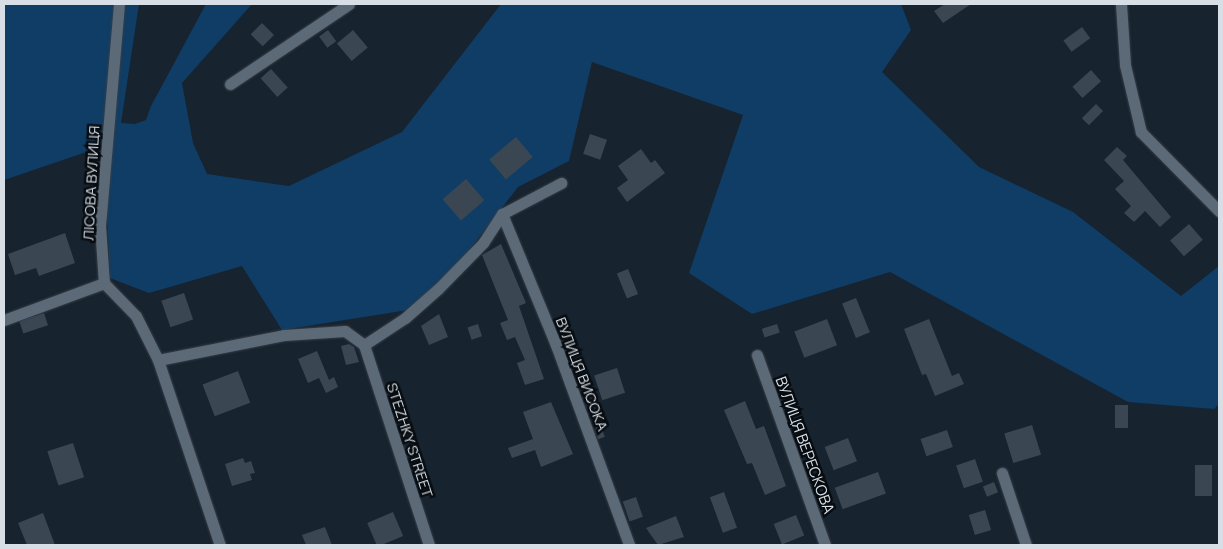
<!DOCTYPE html>
<html>
<head>
<meta charset="utf-8">
<style>
  body { margin:0 }
  #map { position:relative; width:1223px; height:549px; overflow:hidden; background:#17232e; font-family:Manrope,sans-serif }
  div>[style] { position:absolute }
  [style*='--x'] { left:calc(var(--x)*1px); top:calc(var(--y)*1px); width:calc(var(--w)*1px); rotate:calc(var(--a)*1deg) }
  .green>* { inset:0; background:#0f3d65 }
  .building>* { inset:0; background:#3a4753; transform-origin:0 0 }
  .roads { filter:drop-shadow(0 0 1px #363e48) drop-shadow(0 0 1px #363e48) }
  .minor>* { height:11px; margin:-5.5px; padding:0 5.5px; transform-origin:5.5px; border-radius:5.5px; background:#5c6a77 }
  span { translate:-50% -50%; white-space:nowrap; text-align:center; line-height:1.15; -webkit-text-stroke:5px #070c11; paint-order:stroke }
  .street-label { font-size:15px; color:#d7dee6 }
  .frame { position:absolute; inset:0; border:5px solid #d7dee6; pointer-events:none }
</style>
</head>
<body>
<div id="map">
  <div class="green">
    <div style="clip-path:polygon(4px 4px,139px 4px,121px 123px,135px 124px,146px 120px,151px 106px,206px 4px,252px 4px,182px 83px,193px 143px,207px 174px,289px 186px,402px 132px,501px 4px,901px 4px,911px 30px,882px 72px,979px 167px,1073px 212px,1181px 296px,1219px 266px,1219px 404px,1214px 409px,1128px 402px,890px 272px,752px 314px,689px 273px,743px 115px,592px 62px,569px 161px,518px 187px,460px 262px,408px 310px,282px 330px,242px 266px,149px 293px,110px 278px,104px 146px,4px 180px)"></div>
  </div>
  <div class="building">
    <div style="clip-path:polygon(945px 4px,971px 4px,943px 23px,934px 11px)"></div>
    <div style="left:262px;top:23px;width:17px;height:16px;rotate:45deg"></div>
    <div style="left:1082px;top:27px;width:14px;height:23px;rotate:54deg"></div>
    <div style="left:328px;top:30px;width:14px;height:11px;rotate:54deg"></div>
    <div style="left:353px;top:30px;width:23px;height:21px;rotate:50deg"></div>
    <div style="left:271px;top:69px;width:25px;height:14px;rotate:48deg"></div>
    <div style="left:1091px;top:70px;width:15px;height:25px;rotate:48deg"></div>
    <div style="left:1096px;top:104px;width:10px;height:20px;rotate:45deg"></div>
    <div style="left:590px;top:134px;width:18px;height:21px;rotate:19deg"></div>
    <div style="left:516px;top:137px;width:26px;height:35px;rotate:50deg"></div>
    <div style="clip-path:polygon(1117px 147px,1127px 156px,1123px 160px,1171px 217px,1160px 227px,1145px 211px,1134px 222px,1124px 213px,1131px 206px,1115px 189px,1124px 181px,1104px 160px)"></div>
    <div style="clip-path:polygon(641px 149px,651px 163px,655px 160px,665px 173px,627px 202px,617px 188px,628px 180px,618px 166px)"></div>
    <div style="left:466px;top:179px;width:28px;height:31px;rotate:49deg"></div>
    <div style="left:1189px;top:224px;width:21px;height:25px;rotate:49deg"></div>
    <div style="clip-path:polygon(65px 233px,75px 263px,39px 276px,36px 268px,15px 275px,8px 254px)"></div>
    <div style="clip-path:polygon(501px 244px,526px 303px,519px 306px,544px 379px,525px 385px,517px 363px,525px 360px,515px 337px,507px 340px,500px 323px,508px 320px,482px 255px)"></div>
    <div style="left:628px;top:269px;width:27px;height:12px;rotate:68deg"></div>
    <div style="left:184px;top:293px;width:28px;height:24px;rotate:71deg"></div>
    <div style="left:856px;top:298px;width:37px;height:15px;rotate:68deg"></div>
    <div style="left:44px;top:313px;width:13px;height:26px;rotate:72deg"></div>
    <div style="clip-path:polygon(439px 314px,448px 337px,429px 345px,421px 326px)"></div>
    <div style="left:827px;top:319px;width:28px;height:35px;rotate:69deg"></div>
    <div style="clip-path:polygon(929px 319px,952px 376px,959px 373px,964px 384px,935px 396px,926px 374px,922px 375px,904px 329px)"></div>
    <div style="left:478px;top:324px;width:13px;height:11px;rotate:72deg"></div>
    <div style="left:777px;top:324px;width:9px;height:16px;rotate:72deg"></div>
    <div style="clip-path:polygon(349px 344px,354px 347px,359px 362px,346px 365px,341px 346px)"></div>
    <div style="clip-path:polygon(317px 351px,329px 380px,334px 377px,338px 387px,326px 393px,319px 378px,308px 383px,298px 359px)"></div>
    <div style="left:617px;top:368px;width:26px;height:24px;rotate:72deg"></div>
    <div style="left:238px;top:371px;width:34px;height:38px;rotate:69deg"></div>
    <div style="clip-path:polygon(745px 401px,756px 429px,764px 426px,786px 486px,765px 495px,752px 463px,747px 464px,724px 410px)"></div>
    <div style="clip-path:polygon(551px 402px,573px 454px,541px 467px,535px 450px,512px 458px,508px 448px,533px 439px,523px 412px)"></div>
    <div style="left:1128px;top:405px;width:23px;height:13px;rotate:90deg"></div>
    <div style="left:598px;top:419px;width:19px;height:7px;rotate:69deg"></div>
    <div style="left:1032px;top:425px;width:31px;height:29px;rotate:73deg"></div>
    <div style="left:947px;top:430px;width:18px;height:28px;rotate:71deg"></div>
    <div style="left:848px;top:438px;width:25px;height:25px;rotate:69deg"></div>
    <div style="left:73px;top:443px;width:36px;height:27px;rotate:72deg"></div>
    <div style="clip-path:polygon(243px 458px,245px 463px,251px 461px,255px 473px,250px 474px,252px 480px,232px 486px,225px 464px)"></div>
    <div style="left:975px;top:459px;width:24px;height:20px;rotate:71deg"></div>
    <div style="left:1195px;top:465px;width:17px;height:31px"></div>
    <div style="left:878px;top:472px;width:23px;height:46px;rotate:70deg"></div>
    <div style="left:994px;top:482px;width:11px;height:12px;rotate:68deg"></div>
    <div style="left:724px;top:492px;width:38px;height:15px;rotate:70deg"></div>
    <div style="left:636px;top:497px;width:21px;height:14px;rotate:71deg"></div>
    <div style="left:985px;top:510px;width:21px;height:17px;rotate:73deg"></div>
    <div style="left:393px;top:512px;width:26px;height:28px;rotate:67deg"></div>
    <div style="clip-path:polygon(43px 513px,55px 545px,27px 545px,18px 523px)"></div>
    <div style="left:796px;top:515px;width:22px;height:24px;rotate:68deg"></div>
    <div style="clip-path:polygon(676px 516px,684px 537px,658px 545px,646px 528px)"></div>
    <div style="clip-path:polygon(325px 527px,332px 545px,306px 545px,302px 535px)"></div>
  </div>
  <div class="roads">
    <div class="minor">
      <div style="--x:119;--y:4;--w:222;--a:94.9"></div>
      <div style="--x:100;--y:225;--w:58;--a:86.1"></div>
      <div style="--x:104;--y:283;--w:46;--a:45.9"></div>
      <div style="--x:136;--y:316;--w:49;--a:63.4"></div>
      <div style="--x:158;--y:360;--w:195;--a:71.5"></div>
      <div style="--x:1121;--y:4;--w:61;--a:86.2"></div>
      <div style="--x:1125;--y:65;--w:69;--a:76.6"></div>
      <div style="--x:1141;--y:132;--w:111;--a:45.4"></div>
      <div style="--x:230;--y:84;--w:143;--a:-33.9"></div>
      <div style="--x:502;--y:214;--w:142;--a:67.6"></div>
      <div style="--x:556;--y:345;--w:213;--a:69.9"></div>
      <div style="--x:4;--y:320;--w:107;--a:-20.3"></div>
      <div style="--x:364;--y:345;--w:210;--a:72"></div>
      <div style="--x:757;--y:355;--w:202;--a:70.3"></div>
      <div style="--x:158;--y:360;--w:128;--a:-11.2"></div>
      <div style="--x:284;--y:335;--w:61;--a:-3.8"></div>
      <div style="--x:345;--y:331;--w:24;--a:36"></div>
      <div style="--x:364;--y:345;--w:49;--a:-33.4"></div>
      <div style="--x:405;--y:318;--w:44;--a:-41.3"></div>
      <div style="--x:438;--y:289;--w:64;--a:-45.6"></div>
      <div style="--x:483;--y:243;--w:35;--a:-57"></div>
      <div style="--x:502;--y:214;--w:67;--a:-27.7"></div>
      <div style="--x:1002;--y:473;--w:76;--a:71.6"></div>
    </div>
  </div>
  <div class="street-label">
    <span style="left:91px;top:183px;rotate:-87deg">ЛІСОВА ВУЛИЦЯ</span>
    <span style="left:582px;top:374px;rotate:69deg">ВУЛИЦЯ ВИСОКА</span>
    <span style="left:410px;top:440px;rotate:72deg">STEZHKY STREET</span>
    <span style="left:805px;top:445px;rotate:70deg">ВУЛИЦЯ ВЕРЕСКОВА</span>
  </div>
  <div class="frame"></div>
</div>
</body>
</html>
